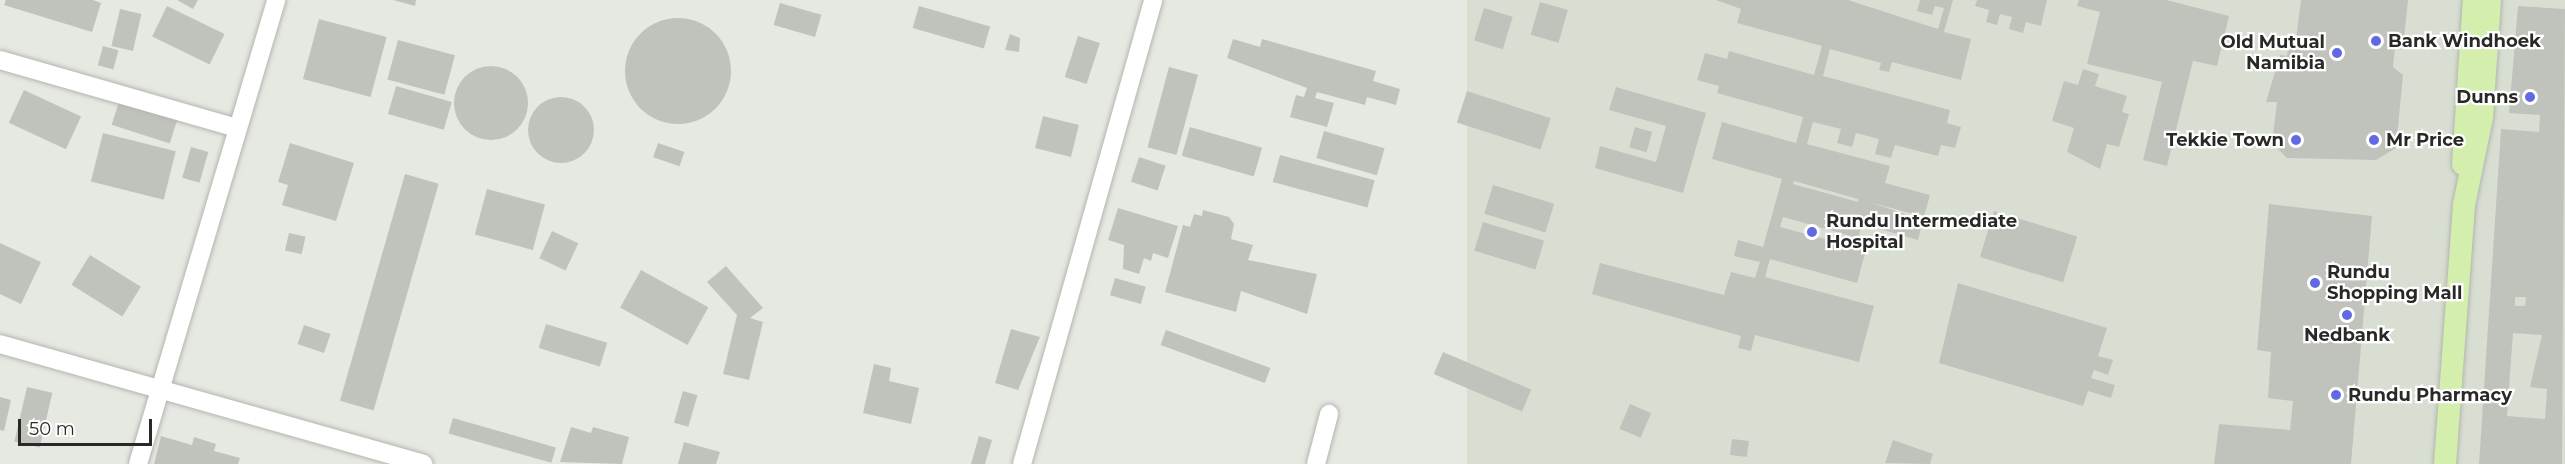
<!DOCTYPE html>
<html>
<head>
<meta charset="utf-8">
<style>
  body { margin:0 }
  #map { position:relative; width:2565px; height:464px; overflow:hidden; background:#e6e9e2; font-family:Montserrat,sans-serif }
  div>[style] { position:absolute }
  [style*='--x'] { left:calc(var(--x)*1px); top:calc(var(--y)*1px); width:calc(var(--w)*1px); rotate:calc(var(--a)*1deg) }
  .built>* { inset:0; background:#d8dfd2; transform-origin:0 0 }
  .building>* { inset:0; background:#c0c3bc; transform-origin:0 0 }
  .round { border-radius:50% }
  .roads { filter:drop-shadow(0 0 2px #b3b6af) drop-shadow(0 0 2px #b3b6af) }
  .minor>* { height:18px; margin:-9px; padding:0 9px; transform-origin:9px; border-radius:9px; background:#fff }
  .major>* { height:22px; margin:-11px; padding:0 11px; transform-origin:11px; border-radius:11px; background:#d4eead }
  .dots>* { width:16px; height:16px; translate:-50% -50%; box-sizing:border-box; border:3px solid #fff; border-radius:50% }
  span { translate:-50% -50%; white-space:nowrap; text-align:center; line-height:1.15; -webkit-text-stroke:4.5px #fff; paint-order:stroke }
  .poi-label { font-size:18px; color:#292a28; font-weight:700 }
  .left { translate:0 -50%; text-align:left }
  .right { translate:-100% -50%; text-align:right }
  .scale { position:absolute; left:18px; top:419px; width:134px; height:27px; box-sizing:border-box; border:3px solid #292a28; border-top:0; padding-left:8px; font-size:18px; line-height:21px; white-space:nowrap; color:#292a28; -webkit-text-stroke:4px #fff; paint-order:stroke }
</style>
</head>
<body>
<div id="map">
  <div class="built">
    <div style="left:1467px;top:0;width:1098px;height:483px"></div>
  </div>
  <div class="building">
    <div style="clip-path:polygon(6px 0,93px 0,101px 3px,92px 32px,4px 5px)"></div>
    <div style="clip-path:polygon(177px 0,198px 0,193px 9px)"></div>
    <div style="clip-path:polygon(393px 0,416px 0,415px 6px)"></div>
    <div style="clip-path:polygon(evenodd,1716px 0,1848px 0,1938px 29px,1944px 8px,1935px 6px,1932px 15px,1917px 11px,1920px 0,1953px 0,1944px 32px,1971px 39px,1961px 80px,1892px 62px,1889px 72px,1879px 70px,1881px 63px,1830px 49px,1823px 76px,1950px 110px,1947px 123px,1961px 127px,1955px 148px,1941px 145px,1938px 156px,1895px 145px,1891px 158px,1875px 154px,1879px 139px,1856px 133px,1852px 147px,1837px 143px,1841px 129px,1813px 122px,1807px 144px,1890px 166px,1885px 183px,1930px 195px,1924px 217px,1869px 202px,1923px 220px,1918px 240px,1862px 224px,1858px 238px,1783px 217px,1780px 227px,1866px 250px,1857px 283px,1770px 259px,1765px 277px,1874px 306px,1859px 362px,1755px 335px,1751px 351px,1738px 348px,1741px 336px,1592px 294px,1600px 263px,1724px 295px,1731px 272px,1755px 278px,1760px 262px,1734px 256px,1738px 240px,1763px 247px,1782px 179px,1712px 159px,1722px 122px,1796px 143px,1803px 117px,1717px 93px,1719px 86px,1697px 80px,1705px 53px,1727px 59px,1729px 51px,1814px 75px,1822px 46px,1737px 23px,1741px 9px,1716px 0,1794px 181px,1858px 199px,1858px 202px,1793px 184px,1794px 181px)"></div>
    <div style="clip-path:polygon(1977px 0,2047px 0,2041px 26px,2026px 22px,2023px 33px,2009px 29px,2012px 17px,2000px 14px,1997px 25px,1986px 22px,1989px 10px,1975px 6px)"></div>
    <div style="clip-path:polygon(2079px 0,2166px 0,2229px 16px,2217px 66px,2193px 61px,2167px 166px,2143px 160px,2162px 82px,2087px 64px,2100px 12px,2077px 6px)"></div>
    <div style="clip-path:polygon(2301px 0,2408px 0,2404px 39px,2395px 47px,2393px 67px,2403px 75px,2396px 148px,2376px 160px,2287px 158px,2272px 143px,2277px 102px,2266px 102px,2280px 55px,2287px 56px,2289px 40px,2296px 39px)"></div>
    <div style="left:1540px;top:2px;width:29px;height:34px;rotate:16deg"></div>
    <div style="left:780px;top:3px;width:43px;height:23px;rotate:16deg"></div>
    <div style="left:167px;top:6px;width:64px;height:34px;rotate:26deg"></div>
    <div style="left:919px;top:6px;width:74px;height:23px;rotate:16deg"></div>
    <div style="clip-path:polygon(evenodd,2518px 6px,2565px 9px,2562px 464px,2479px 464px,2501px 129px,2539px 132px,2540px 115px,2509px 113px,2518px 6px,2515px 297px,2526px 297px,2525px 306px,2515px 306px,2515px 297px,2518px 6px,2513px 333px,2542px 335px,2530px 387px,2547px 389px,2545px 419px,2507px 416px,2513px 333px)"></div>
    <div style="left:1484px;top:8px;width:30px;height:34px;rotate:17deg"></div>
    <div style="left:120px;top:9px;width:22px;height:38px;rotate:13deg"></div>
    <div class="round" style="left:625px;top:18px;width:106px;height:106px"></div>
    <div style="left:319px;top:19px;width:70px;height:62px;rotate:15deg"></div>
    <div style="clip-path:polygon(1010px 34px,1020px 38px,1019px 52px,1005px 50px)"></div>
    <div style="left:1078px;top:36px;width:23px;height:43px;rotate:18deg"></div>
    <div style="clip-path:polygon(1233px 39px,1260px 47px,1262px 39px,1376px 71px,1373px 81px,1400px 89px,1396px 105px,1367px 97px,1365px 105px,1317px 92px,1315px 98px,1334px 103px,1327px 127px,1290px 117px,1296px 95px,1304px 97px,1307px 88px,1227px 58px)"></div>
    <div style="left:398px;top:40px;width:59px;height:41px;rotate:15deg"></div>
    <div style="left:103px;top:46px;width:16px;height:20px;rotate:15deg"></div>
    <div class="round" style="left:454px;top:66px;width:74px;height:74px"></div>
    <div style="left:1169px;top:67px;width:30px;height:83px;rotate:15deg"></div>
    <div style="clip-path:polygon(2083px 69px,2099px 74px,2095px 86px,2127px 96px,2122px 112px,2129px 114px,2119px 147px,2107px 144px,2100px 169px,2067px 152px,2074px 128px,2052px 121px,2064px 81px,2078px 85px)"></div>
    <div style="left:396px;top:86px;width:58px;height:29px;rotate:16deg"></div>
    <div style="clip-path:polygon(1616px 87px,1706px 113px,1683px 193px,1595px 168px,1600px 146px,1656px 162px,1666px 126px,1609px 110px)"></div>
    <div style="left:24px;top:90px;width:63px;height:36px;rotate:25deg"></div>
    <div style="left:1467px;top:91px;width:88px;height:33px;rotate:18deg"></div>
    <div class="round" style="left:528px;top:97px;width:66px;height:66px"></div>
    <div style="left:120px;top:99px;width:61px;height:27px;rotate:18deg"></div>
    <div style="left:1043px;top:116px;width:37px;height:33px;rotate:14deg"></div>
    <div style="left:1190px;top:127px;width:75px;height:30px;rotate:16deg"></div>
    <div style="left:1635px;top:127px;width:18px;height:21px;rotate:16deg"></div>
    <div style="left:1324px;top:131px;width:63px;height:28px;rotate:16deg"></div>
    <div style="left:103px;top:133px;width:75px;height:50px;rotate:14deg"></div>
    <div style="clip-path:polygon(290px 143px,354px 163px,336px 221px,282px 205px,288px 185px,278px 182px)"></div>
    <div style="left:658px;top:143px;width:28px;height:15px;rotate:19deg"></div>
    <div style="left:191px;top:147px;width:18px;height:32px;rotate:16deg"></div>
    <div style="left:1280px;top:155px;width:98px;height:28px;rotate:15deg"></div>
    <div style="left:1139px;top:157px;width:28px;height:26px;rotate:18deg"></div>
    <div style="left:405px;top:174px;width:35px;height:236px;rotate:16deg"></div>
    <div style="left:1493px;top:185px;width:64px;height:30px;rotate:17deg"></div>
    <div style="left:487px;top:189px;width:60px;height:47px;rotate:15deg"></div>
    <div style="clip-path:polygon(2269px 204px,2372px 216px,2351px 464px,2214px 464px,2219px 424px,2290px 430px,2293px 401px,2268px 398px,2271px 352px,2257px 350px)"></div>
    <div style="clip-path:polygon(1118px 208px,1178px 226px,1168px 258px,1153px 253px,1151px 261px,1144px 258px,1139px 274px,1123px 269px,1124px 245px,1108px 240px)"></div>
    <div style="clip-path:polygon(1203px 210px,1229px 217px,1234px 224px,1231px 239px,1253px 245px,1248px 260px,1317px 274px,1307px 314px,1241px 291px,1236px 312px,1165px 292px,1183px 225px,1190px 227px,1194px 214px,1202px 216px)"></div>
    <div style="left:1994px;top:211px;width:87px;height:48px;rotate:17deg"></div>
    <div style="left:1483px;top:222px;width:64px;height:30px;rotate:17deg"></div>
    <div style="left:552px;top:231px;width:29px;height:30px;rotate:25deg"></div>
    <div style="left:289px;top:233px;width:17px;height:18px;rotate:13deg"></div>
    <div style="clip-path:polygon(0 243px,41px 262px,21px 304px,0 294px)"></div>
    <div style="left:90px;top:255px;width:60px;height:35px;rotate:32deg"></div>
    <div style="clip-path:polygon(726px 266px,763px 308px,750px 318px,763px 322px,749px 380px,723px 374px,737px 315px,707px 282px)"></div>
    <div style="left:641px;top:270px;width:77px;height:43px;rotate:29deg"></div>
    <div style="left:1115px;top:278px;width:32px;height:18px;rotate:16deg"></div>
    <div style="clip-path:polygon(1958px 283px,2107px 328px,2098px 356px,2113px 360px,2108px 375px,2094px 370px,2091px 378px,2115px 385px,2111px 398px,2088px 391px,2083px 406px,1939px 363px)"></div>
    <div style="left:546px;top:324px;width:64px;height:25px;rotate:17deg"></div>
    <div style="left:304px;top:325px;width:28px;height:20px;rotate:19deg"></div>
    <div style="clip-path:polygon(1011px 329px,1040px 337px,1018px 390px,995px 383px)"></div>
    <div style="left:1166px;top:330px;width:111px;height:16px;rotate:20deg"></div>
    <div style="left:1443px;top:352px;width:96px;height:24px;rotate:23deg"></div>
    <div style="clip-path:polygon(874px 364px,891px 368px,889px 381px,919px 388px,911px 424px,863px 413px)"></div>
    <div style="left:27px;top:387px;width:26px;height:56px;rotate:13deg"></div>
    <div style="left:683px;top:391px;width:15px;height:33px;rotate:16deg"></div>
    <div style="clip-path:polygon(0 397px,11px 400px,4px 431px,0 430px)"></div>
    <div style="left:1630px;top:404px;width:23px;height:27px;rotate:23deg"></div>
    <div style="left:453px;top:418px;width:107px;height:16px;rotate:16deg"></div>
    <div style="clip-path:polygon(571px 427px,591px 433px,593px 427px,629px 437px,622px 464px,560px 462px)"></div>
    <div style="clip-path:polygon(161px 436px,192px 445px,194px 437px,216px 444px,214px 451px,240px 458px,238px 464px,154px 464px)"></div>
    <div style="clip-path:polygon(979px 436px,992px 440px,985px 464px,971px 464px)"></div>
    <div style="left:1732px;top:439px;width:17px;height:16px;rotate:7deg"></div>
    <div style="clip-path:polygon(1893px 440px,1933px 454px,1930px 464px,1885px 463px)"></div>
    <div style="clip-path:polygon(684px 442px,720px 452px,716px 464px,678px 464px)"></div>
  </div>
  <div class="roads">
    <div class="minor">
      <div style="--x:0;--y:60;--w:247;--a:16"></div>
      <div style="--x:0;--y:344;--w:440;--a:15.8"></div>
      <div style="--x:138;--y:464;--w:484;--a:-73.4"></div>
      <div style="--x:1022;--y:464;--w:482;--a:-74.2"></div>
      <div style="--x:1316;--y:464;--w:52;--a:-75.4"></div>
    </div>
    <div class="major">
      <div style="--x:2463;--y:164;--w:164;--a:-86.2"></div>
      <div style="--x:2445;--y:464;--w:260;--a:-85.8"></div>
      <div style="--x:2464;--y:205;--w:90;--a:-78.4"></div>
      <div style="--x:2482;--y:117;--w:117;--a:-86.1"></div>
    </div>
  </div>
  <div class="dots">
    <div style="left:2376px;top:41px;background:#6369e1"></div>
    <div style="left:2337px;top:53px;background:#6369e1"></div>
    <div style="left:2530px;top:97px;background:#6369e1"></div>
    <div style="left:2296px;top:140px;background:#6369e1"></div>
    <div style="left:2374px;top:140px;background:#6369e1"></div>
    <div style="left:1812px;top:232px;background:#6369e1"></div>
    <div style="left:2315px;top:283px;background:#6369e1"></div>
    <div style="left:2347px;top:315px;background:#6369e1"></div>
    <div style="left:2336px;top:395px;background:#6369e1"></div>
  </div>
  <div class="poi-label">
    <span class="left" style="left:2388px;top:41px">Bank Windhoek</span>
    <span class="right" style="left:2325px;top:53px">Old Mutual<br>Namibia</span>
    <span class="right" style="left:2518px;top:97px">Dunns</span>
    <span class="right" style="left:2284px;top:140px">Tekkie Town</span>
    <span class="left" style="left:2386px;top:140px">Mr Price</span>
    <span class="left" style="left:1826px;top:232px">Rundu Intermediate<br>Hospital</span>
    <span class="left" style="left:2327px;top:283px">Rundu<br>Shopping Mall</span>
    <span style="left:2347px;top:335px">Nedbank</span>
    <span class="left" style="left:2348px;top:395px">Rundu Pharmacy</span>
  </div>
  <div class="scale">50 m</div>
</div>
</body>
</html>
